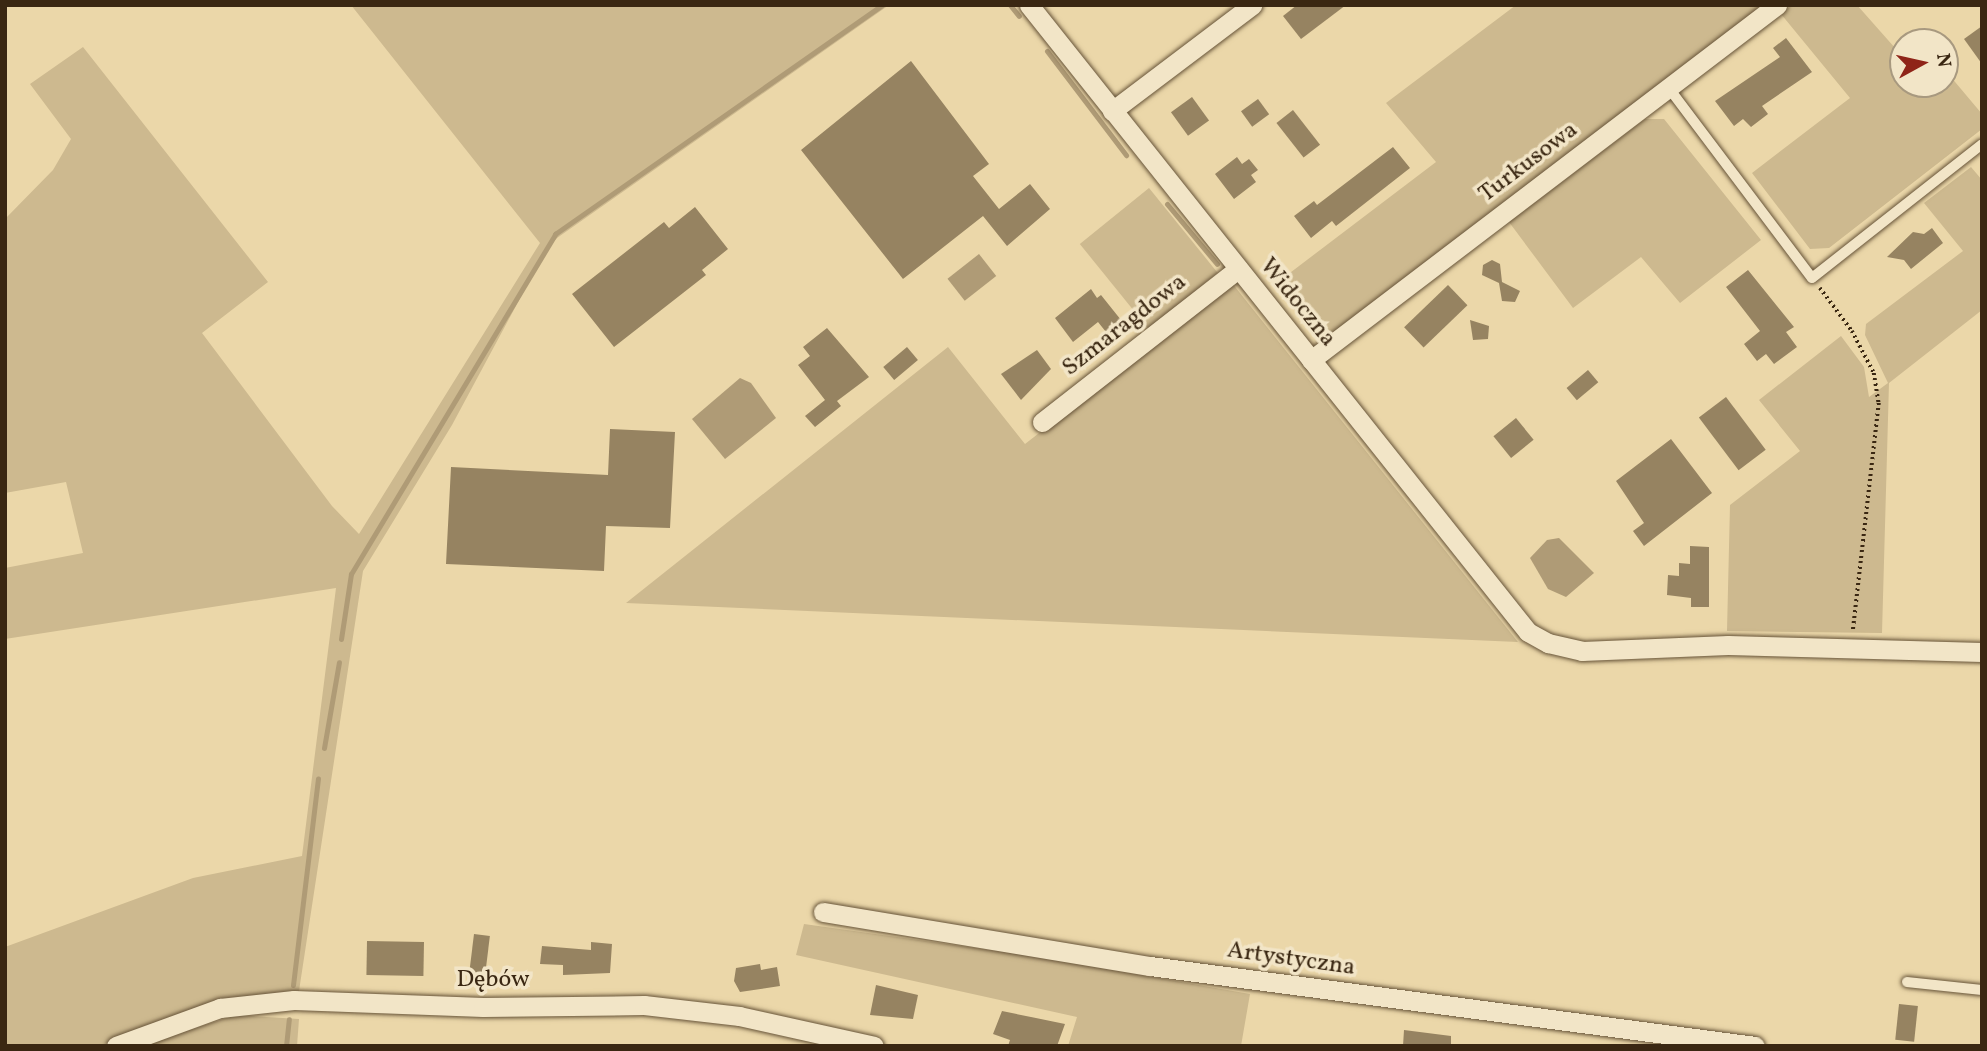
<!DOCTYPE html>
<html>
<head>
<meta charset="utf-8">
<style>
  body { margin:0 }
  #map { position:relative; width:1987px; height:1051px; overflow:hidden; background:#ebd7a9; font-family:Vollkorn,serif }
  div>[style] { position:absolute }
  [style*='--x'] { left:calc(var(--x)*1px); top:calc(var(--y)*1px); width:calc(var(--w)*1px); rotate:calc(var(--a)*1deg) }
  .green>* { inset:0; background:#cdb98f; transform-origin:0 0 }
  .water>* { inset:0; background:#af9b76; transform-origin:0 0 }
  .stream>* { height:5px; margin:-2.5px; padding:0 2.5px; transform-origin:2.5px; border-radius:2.5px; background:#af9b76 }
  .building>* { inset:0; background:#968361; transform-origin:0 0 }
  .path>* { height:3.5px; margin-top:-1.75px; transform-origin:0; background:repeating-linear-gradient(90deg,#3a2712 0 2px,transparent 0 5.5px) }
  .roads { filter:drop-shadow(0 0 2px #665338) drop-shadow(0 0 2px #665338) }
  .service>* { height:10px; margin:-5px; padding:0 5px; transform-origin:5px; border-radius:5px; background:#f2e5c7 }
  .minor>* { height:19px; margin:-9.5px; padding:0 9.5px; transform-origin:9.5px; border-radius:9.5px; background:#f2e5c7 }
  span { translate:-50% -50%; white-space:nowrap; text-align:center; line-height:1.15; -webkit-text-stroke:7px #f2e5c7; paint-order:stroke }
  .street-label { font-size:24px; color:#3a2712 }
  .frame { position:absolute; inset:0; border:7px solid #3a2712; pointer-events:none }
  .north { position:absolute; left:1889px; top:28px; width:70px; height:70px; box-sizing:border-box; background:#f2e5c7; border:2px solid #a8997f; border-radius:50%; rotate:82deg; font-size:19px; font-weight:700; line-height:28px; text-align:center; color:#3a2712 }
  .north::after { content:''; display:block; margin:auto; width:24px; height:32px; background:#8f2418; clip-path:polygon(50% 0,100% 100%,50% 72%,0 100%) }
</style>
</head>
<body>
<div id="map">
  <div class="green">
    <div style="clip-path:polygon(351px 5px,889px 5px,557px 238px,546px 250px,452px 425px,363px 571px,299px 991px,184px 1014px,99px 1046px,5px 1046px,5px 947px,193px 878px,302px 856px,336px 588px,5px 639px,5px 568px,83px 553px,66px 482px,5px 493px,5px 219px,53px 170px,71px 139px,30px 84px,83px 47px,268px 282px,202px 333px,332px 506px,359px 534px,540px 243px)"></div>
    <div style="clip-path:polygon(1516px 5px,1763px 5px,1321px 342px,1274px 285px,1436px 162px,1386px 103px)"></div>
    <div style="clip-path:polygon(1792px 5px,1857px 5px,1903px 57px,1903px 84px,1945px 84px,1945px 70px,1982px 114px,1982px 129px,1829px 248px,1810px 249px,1752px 173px,1850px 98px,1781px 14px)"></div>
    <div style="clip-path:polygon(1645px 119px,1664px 119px,1761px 240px,1680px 303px,1641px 257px,1573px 308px,1509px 222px)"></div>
    <div style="clip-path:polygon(1971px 167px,1982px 180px,1982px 310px,1889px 383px,1882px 633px,1727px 631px,1730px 505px,1800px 451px,1759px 400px,1841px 336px,1864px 367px,1869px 397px,1888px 383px,1865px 335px,1866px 324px,1963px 251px,1924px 203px)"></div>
    <div style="left:1149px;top:188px;width:109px;height:89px;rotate:51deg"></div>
    <div style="clip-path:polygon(1232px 283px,1518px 642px,626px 603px,948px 347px,1025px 444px)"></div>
    <div style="clip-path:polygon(804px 924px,1032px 956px,1250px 994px,1241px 1046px,1068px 1046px,1077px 1017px,796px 955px)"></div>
    <div style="clip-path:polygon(236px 1015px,299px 1019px,297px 1046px,140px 1046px)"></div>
  </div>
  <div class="water">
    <div style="left:979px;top:254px;width:28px;height:40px;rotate:52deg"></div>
    <div style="clip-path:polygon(740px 378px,751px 383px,776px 418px,725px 459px,692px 419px)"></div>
    <div style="clip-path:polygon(1559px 538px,1594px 573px,1566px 597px,1548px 589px,1530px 558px,1547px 540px)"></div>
  </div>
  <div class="stream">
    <div style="--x:1010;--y:5;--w:14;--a:51"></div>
    <div style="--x:1047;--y:51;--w:131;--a:52.8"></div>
    <div style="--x:1167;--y:204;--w:78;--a:50.2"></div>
    <div style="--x:341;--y:639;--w:66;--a:-81.3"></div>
    <div style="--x:351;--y:574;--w:397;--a:-59"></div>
    <div style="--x:555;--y:234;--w:399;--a:-35"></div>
    <div style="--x:324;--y:748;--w:87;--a:-80.1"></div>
    <div style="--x:293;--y:985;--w:208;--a:-83.1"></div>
    <div style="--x:286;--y:1046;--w:27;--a:-84"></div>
  </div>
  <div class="building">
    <div style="clip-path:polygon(1297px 5px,1346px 5px,1301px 39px,1283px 16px)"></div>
    <div style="clip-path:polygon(1982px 26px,1982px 64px,1964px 39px)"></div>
    <div style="clip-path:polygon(1786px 38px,1812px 72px,1762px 106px,1768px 114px,1751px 127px,1743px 119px,1734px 126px,1715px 101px,1780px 57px,1773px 48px)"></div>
    <div style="clip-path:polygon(911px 61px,989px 164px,973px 176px,999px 209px,1030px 184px,1050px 209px,1007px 246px,983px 216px,903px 279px,801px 150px)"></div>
    <div style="left:1192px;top:97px;width:29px;height:26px;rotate:54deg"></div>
    <div style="left:1258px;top:99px;width:19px;height:21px;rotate:54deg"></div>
    <div style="left:1293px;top:110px;width:44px;height:21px;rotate:52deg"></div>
    <div style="clip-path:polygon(1393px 147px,1410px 168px,1336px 226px,1332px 221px,1311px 238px,1294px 216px,1314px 201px,1317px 205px)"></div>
    <div style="clip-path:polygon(1237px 157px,1242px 164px,1249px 159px,1258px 170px,1251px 175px,1256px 182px,1234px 199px,1215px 174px)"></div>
    <div style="clip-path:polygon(695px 207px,728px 249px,702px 270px,706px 275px,614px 347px,572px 294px,664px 222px,669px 228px)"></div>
    <div style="clip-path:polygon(1932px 228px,1943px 243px,1911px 269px,1904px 260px,1887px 257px,1913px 232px,1924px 234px)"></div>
    <div style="clip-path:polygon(1492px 260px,1500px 264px,1502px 282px,1520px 291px,1515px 302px,1502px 301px,1499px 283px,1482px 275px,1483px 265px)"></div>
    <div style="clip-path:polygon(1748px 270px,1794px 327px,1786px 332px,1797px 347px,1774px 364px,1766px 354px,1757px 361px,1744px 344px,1760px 331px,1726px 287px)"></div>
    <div style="left:1448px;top:285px;width:28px;height:61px;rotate:46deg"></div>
    <div style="clip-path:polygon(1091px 289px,1097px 298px,1101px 295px,1121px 320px,1106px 332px,1098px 322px,1073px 342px,1055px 318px)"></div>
    <div style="clip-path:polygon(1470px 320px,1489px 326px,1488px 339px,1473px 340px)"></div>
    <div style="clip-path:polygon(827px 328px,869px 377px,837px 401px,841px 406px,815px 427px,805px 416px,825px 400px,798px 365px,810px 356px,803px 347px)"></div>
    <div style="left:907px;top:347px;width:17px;height:31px;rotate:50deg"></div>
    <div style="clip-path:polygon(1037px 350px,1051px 369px,1021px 400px,1001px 374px)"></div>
    <div style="left:1588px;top:370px;width:16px;height:28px;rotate:50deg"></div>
    <div style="left:1726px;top:397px;width:66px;height:34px;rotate:53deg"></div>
    <div style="left:1516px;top:418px;width:28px;height:29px;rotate:51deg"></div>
    <div style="clip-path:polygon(610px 429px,675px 432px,670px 528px,606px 526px,604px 571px,446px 564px,451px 467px,608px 475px)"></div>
    <div style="clip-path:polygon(1671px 439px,1712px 493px,1644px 546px,1633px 531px,1644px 523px,1616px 481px)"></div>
    <div style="clip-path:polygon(1690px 546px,1709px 547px,1709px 607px,1691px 607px,1691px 598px,1667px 595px,1668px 575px,1679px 576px,1679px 563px,1690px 564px)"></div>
    <div style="left:474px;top:934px;width:16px;height:43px;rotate:7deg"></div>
    <div style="left:367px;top:941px;width:57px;height:34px;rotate:1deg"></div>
    <div style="clip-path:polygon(591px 942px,612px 944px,610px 973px,563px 975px,563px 965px,540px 964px,542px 946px,591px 950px)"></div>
    <div style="clip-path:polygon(760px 964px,761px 970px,777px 967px,780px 986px,740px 992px,734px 981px,736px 968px)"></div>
    <div style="clip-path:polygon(876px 985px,918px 995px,913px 1019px,870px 1015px)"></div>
    <div style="left:1899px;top:1004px;width:19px;height:36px;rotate:6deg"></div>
    <div style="clip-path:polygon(1002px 1011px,1065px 1024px,1057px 1046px,1008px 1046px,1010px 1040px,993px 1034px)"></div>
    <div style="clip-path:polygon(1404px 1030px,1451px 1036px,1451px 1046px,1403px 1046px)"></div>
  </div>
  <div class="path">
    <div style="--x:1820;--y:288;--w:54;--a:53.3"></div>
    <div style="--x:1852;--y:331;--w:47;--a:62.4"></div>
    <div style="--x:1874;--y:373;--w:30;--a:81"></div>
    <div style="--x:1879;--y:403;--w:228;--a:96.5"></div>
  </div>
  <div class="roads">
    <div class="service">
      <div style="--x:1668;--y:87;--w:239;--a:53"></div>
      <div style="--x:1812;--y:278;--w:216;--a:-38.2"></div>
      <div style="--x:1907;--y:982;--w:75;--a:6.1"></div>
    </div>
    <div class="minor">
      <div style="--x:1029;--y:5;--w:801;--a:51.49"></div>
      <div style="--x:1528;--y:632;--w:23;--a:29"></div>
      <div style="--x:1548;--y:643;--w:35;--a:13"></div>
      <div style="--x:1582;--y:651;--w:146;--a:-2.4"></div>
      <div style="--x:1728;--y:645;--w:254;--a:1.6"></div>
      <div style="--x:1112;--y:111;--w:176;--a:-37.1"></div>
      <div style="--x:1311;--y:360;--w:586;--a:-37.3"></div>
      <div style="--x:1042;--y:422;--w:249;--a:-38"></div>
      <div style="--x:823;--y:912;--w:331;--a:9.4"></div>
      <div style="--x:1150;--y:966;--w:610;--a:7.53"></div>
      <div style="--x:116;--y:1046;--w:111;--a:-20.1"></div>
      <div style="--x:220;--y:1008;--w:74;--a:-6.2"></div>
      <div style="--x:294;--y:1000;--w:189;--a:2.1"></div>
      <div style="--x:483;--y:1007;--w:161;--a:-0.7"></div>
      <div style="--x:644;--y:1005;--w:96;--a:6.6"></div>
      <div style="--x:739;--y:1016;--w:138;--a:12.5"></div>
    </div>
  </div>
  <div class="street-label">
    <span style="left:1529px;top:163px;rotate:-37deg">Turkusowa</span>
    <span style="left:1297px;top:303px;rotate:51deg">Widoczna</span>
    <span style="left:1125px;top:326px;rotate:-38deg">Szmaragdowa</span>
    <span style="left:1291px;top:960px;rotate:8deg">Artystyczna</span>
    <span style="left:493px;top:981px">Dębów</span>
  </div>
  <div class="frame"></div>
  <div class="north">N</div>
</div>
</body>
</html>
